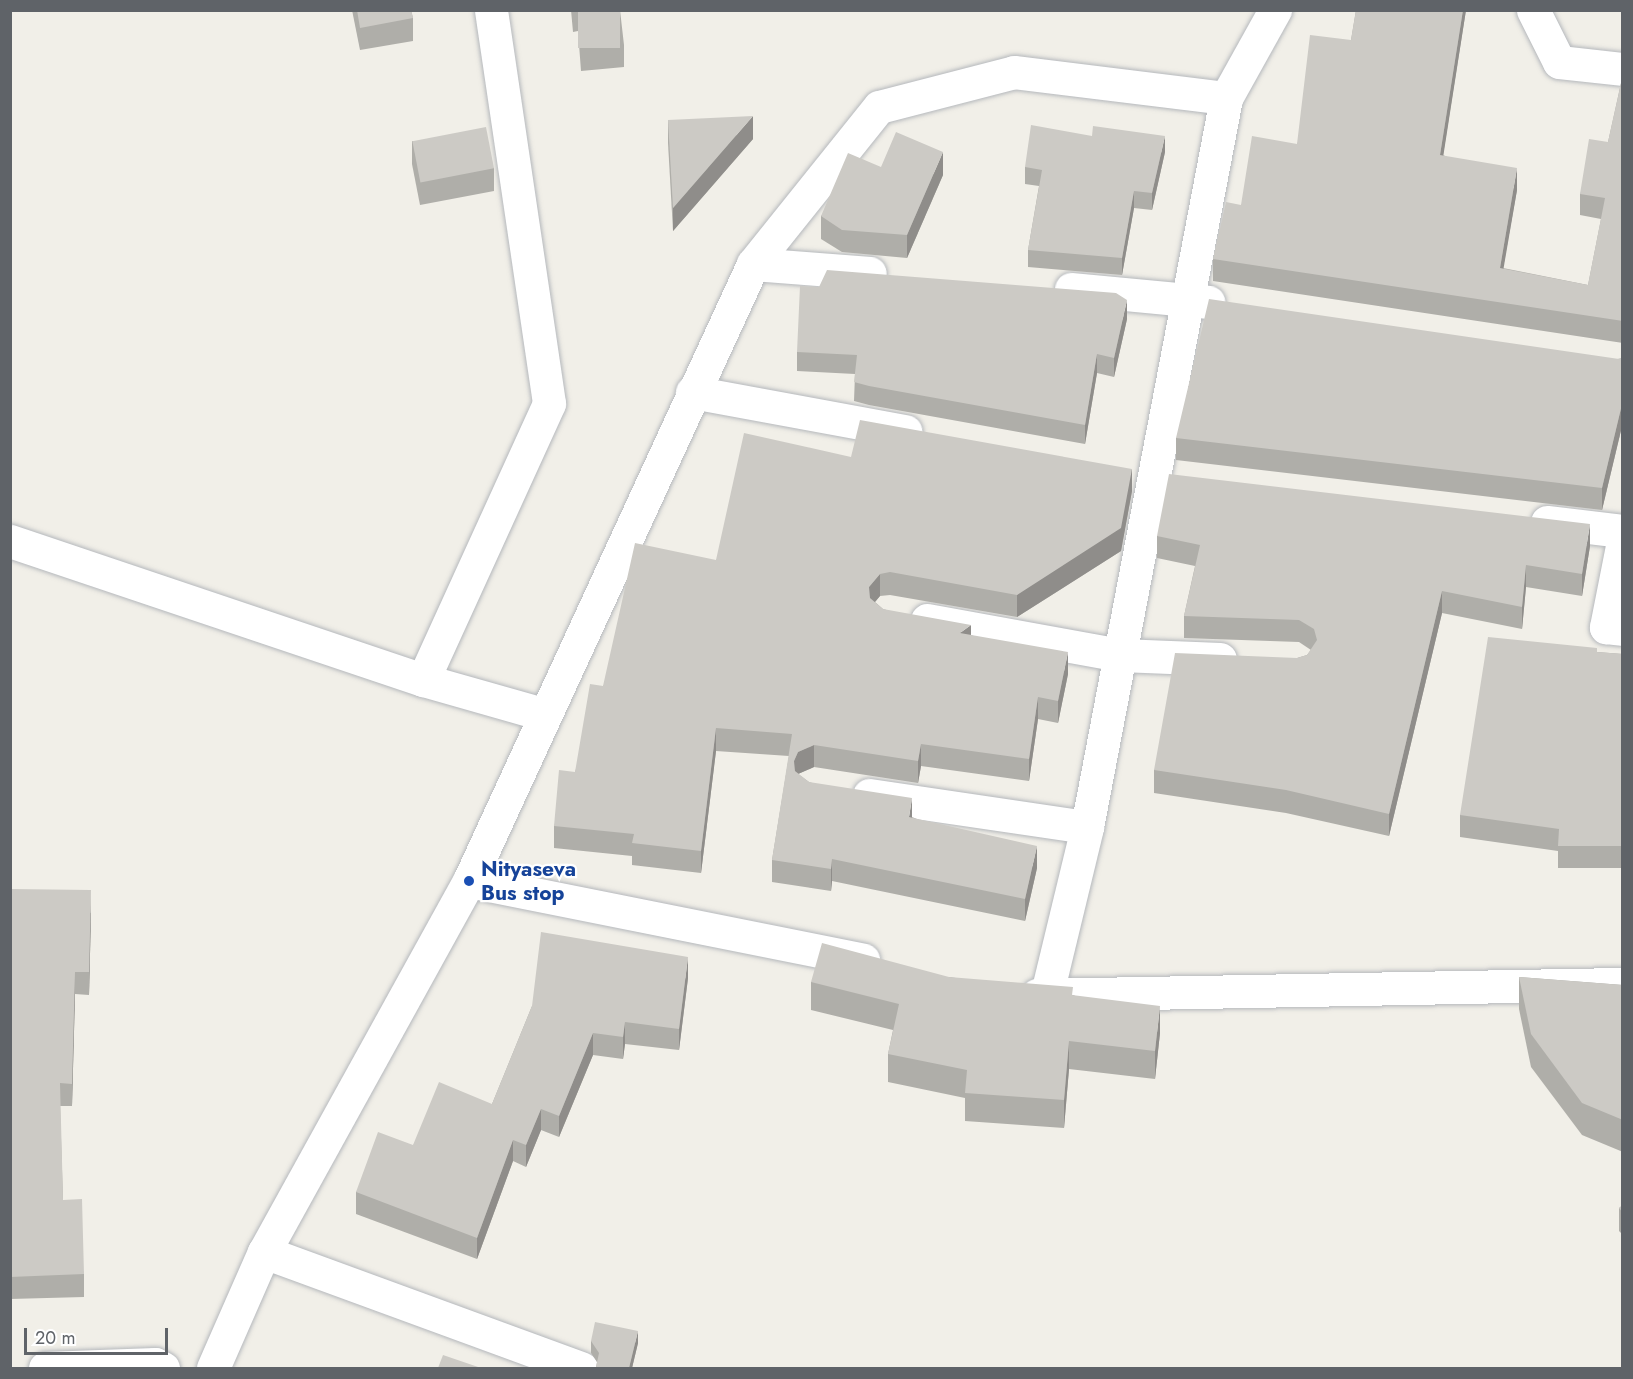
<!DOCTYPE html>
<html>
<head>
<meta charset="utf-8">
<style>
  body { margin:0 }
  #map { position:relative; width:1633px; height:1379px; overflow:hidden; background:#f1efe8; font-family:Jost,sans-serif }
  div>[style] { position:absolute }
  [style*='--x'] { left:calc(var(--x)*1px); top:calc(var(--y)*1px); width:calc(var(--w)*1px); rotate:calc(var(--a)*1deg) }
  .roads { filter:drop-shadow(0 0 2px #b5b8bc) drop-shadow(0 0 2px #b5b8bc) }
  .minor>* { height:33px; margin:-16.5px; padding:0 16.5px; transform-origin:16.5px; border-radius:16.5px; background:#fff }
  .wall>* { inset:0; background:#afaea9 }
  .shaded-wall>* { inset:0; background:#8f8d8a }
  .building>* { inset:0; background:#cccac5; transform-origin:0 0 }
  .dots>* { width:16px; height:16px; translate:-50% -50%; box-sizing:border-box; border:3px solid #fff; border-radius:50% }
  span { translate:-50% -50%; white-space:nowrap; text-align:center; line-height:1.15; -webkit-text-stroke:4.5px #fff; paint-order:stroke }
  .transit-label { font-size:21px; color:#164399; font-weight:700 }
  .left { translate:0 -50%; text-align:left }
  .frame { position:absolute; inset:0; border:12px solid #5f6368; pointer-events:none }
  .scale { position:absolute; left:24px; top:1328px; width:144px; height:27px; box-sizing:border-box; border:3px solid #5f6368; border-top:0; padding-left:8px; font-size:18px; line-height:21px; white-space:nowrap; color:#5f6368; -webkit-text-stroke:4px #fff; paint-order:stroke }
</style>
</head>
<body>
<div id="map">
  <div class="roads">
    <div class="minor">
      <div style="--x:1533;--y:10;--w:58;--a:63.4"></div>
      <div style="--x:1559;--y:62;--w:63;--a:6.3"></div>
      <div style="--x:753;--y:264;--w:117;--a:4.4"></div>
      <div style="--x:1071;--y:289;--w:138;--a:5.4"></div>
      <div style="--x:692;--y:392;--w:217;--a:10.4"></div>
      <div style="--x:1547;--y:522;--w:76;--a:6.8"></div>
      <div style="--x:10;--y:541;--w:436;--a:18.6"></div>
      <div style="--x:423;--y:680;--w:124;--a:15.9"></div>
      <div style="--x:1622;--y:546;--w:83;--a:101.2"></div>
      <div style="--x:1606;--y:627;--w:16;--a:7"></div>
      <div style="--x:927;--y:620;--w:196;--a:10.3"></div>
      <div style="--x:1120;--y:655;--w:100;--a:2.3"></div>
      <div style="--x:423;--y:680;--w:304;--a:-65.5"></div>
      <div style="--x:549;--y:403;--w:397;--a:-98.4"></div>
      <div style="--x:869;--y:795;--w:220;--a:8.4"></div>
      <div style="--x:469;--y:881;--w:402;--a:11.3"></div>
      <div style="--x:1037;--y:995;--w:585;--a:-1.08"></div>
      <div style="--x:1046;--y:997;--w:175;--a:-76.4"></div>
      <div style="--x:1087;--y:827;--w:742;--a:-79.2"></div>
      <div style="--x:1226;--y:98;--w:101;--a:-60.9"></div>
      <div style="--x:264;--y:1252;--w:338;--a:20.1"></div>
      <div style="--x:45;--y:1368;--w:110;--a:-2.1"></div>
      <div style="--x:155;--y:1364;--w:9;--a:27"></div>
      <div style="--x:213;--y:1368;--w:127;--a:-66.3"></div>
      <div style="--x:264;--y:1252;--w:424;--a:-61.1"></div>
      <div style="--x:469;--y:881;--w:679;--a:-65.28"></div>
      <div style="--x:753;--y:264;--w:201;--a:-51.3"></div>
      <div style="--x:879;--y:107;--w:139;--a:-14.5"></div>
      <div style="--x:1014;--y:72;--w:214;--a:7"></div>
    </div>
  </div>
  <div class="wall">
    <div style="clip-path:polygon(352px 10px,411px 10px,413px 18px,413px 41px,360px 50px)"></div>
    <div style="clip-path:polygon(571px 10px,620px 10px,624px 45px,624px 67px,581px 71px,578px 31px,573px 32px)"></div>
    <div style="clip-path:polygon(1356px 10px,1466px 10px,1443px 155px,1517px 190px,1503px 268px,1588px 285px,1601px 219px,1580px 215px,1580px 194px,1608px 142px,1623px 74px,1623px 343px,1213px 281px,1213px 259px,1241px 205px,1297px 144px,1351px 40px)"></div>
    <div style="clip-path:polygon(668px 120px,753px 139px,673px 231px,668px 143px)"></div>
    <div style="clip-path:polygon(412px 141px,494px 168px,494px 191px,420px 205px,412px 164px)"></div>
    <div style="clip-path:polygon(1165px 152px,1152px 210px,1134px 208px,1122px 275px,1028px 267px,1028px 250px,1039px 186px,1025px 184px,1025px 167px)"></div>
    <div style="clip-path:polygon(881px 167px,943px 175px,907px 258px,842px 252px,821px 239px,821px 216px)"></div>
    <div style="clip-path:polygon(1127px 319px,1114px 377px,1097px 373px,1085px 444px,869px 405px,854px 401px,855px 374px,797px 371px,797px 352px)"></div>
    <div style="clip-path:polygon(1623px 358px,1623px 422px,1602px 510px,1176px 460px,1176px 438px)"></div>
    <div style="clip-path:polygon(851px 457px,1132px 491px,1121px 551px,1017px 617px,890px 595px,880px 596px,875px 602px,883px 609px,971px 635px,1068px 674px,1058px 723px,1038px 719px,1029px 781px,921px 766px,918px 783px,814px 767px,798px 774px,809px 782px,912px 817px,1037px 868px,1025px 921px,832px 881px,831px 891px,772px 882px,772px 860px,789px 756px,716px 751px,701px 873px,632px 865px,632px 856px,554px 848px,554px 826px,575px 772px,603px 686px,716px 560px)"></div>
    <div style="clip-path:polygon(1157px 536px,1590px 546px,1582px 596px,1526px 587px,1522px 629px,1442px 613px,1389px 836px,1286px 813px,1154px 793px,1154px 770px,1297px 658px,1307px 655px,1311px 650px,1299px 642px,1184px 638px,1184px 616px,1195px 566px,1157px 558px)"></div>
    <div style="clip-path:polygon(1597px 652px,1623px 654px,1623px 868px,1558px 868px,1558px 851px,1460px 837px,1460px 815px)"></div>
    <div style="clip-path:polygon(10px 889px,91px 913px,89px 995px,75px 994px,72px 1106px,60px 1106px,63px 1200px,84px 1274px,84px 1297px,10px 1299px)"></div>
    <div style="clip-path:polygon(949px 977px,1073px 995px,1160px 1033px,1155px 1079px,1069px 1069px,1064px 1128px,965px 1121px,965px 1098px,888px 1082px,888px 1054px,893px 1030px,811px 1010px,811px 982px)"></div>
    <div style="clip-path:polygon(1519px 977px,1623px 985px,1623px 1152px,1582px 1135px,1531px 1067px,1519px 1009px)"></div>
    <div style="clip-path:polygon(688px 978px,679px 1050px,625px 1044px,623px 1059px,593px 1055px,559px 1137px,541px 1130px,526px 1167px,513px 1161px,477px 1259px,356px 1214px,356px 1192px,413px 1145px,492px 1104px,532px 1006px)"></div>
    <div style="clip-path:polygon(1623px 1205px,1623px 1235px,1619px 1231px,1619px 1208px)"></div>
    <div style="clip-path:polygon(591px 1341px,638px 1343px,632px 1368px,596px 1368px,597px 1362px,591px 1353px)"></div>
  </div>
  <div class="shaded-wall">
    <div style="clip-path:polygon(1463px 10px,1466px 10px,1440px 177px,1440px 155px)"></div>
    <div style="clip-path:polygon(753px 116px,753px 139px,673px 231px,673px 208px)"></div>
    <div style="clip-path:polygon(1165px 136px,1165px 152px,1152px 210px,1152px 193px)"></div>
    <div style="clip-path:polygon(943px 152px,943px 175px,907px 258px,907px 235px)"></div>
    <div style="clip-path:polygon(1517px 168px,1517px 190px,1500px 289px,1500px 268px)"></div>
    <div style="clip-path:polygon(1134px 191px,1134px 208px,1122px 275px,1122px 258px)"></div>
    <div style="clip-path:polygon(1127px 300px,1127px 319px,1114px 377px,1114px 358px)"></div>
    <div style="clip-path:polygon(1097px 354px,1097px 373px,1085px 444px,1085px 425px)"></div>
    <div style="clip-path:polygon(1623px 400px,1623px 422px,1602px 510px,1602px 488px)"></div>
    <div style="clip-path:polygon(1132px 469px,1132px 491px,1121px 551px,1017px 617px,1017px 595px)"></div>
    <div style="clip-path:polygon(1590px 524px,1590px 546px,1582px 596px,1582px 574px)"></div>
    <div style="clip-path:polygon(1526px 565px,1526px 587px,1522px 629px,1522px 607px)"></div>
    <div style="clip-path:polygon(880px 574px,880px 596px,869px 609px,869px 587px)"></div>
    <div style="clip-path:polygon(1442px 591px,1442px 613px,1389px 836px,1389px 814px)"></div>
    <div style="clip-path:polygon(971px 625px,971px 647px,960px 633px)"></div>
    <div style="clip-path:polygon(1068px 652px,1068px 674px,1058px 723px,1058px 701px)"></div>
    <div style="clip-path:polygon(1038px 697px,1038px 719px,1029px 781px,1029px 759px)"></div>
    <div style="clip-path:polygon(716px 728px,716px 751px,701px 873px,701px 851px)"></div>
    <div style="clip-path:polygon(921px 744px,921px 766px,918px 783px,918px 761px)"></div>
    <div style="clip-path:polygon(814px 745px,814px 767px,798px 774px,794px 783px,794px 761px,798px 752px)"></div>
    <div style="clip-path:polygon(912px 798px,912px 820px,909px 817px)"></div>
    <div style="clip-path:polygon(1037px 846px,1037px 868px,1025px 921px,1025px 899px)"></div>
    <div style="clip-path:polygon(832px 859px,832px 881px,831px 891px,831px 869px)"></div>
    <div style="clip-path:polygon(91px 890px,91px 913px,89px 995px,89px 972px)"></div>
    <div style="clip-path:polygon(688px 957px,688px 978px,679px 1050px,679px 1029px)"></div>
    <div style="clip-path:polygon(75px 972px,75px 994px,72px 1106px,72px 1084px)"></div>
    <div style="clip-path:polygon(1160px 1006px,1160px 1033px,1155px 1079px,1155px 1051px)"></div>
    <div style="clip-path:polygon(625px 1022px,625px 1044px,623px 1059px,623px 1037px)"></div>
    <div style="clip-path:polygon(593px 1033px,593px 1055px,559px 1137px,559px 1116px)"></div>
    <div style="clip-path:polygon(1069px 1041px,1069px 1069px,1064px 1128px,1064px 1100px)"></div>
    <div style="clip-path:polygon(541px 1109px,541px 1130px,526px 1167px,526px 1145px)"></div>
    <div style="clip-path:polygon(513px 1140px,513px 1161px,477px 1259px,477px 1238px)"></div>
    <div style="clip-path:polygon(638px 1331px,638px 1343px,632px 1368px,629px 1368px)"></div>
  </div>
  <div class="building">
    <div style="clip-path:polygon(357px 10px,411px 10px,413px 18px,360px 28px)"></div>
    <div style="left:578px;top:10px;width:42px;height:38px"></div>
    <div style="clip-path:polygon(1356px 10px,1463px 10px,1440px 155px,1517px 168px,1500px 268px,1588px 285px,1605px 198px,1580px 194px,1589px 139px,1608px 142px,1623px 74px,1623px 321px,1213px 259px,1226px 202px,1241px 205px,1252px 136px,1297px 144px,1310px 35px,1351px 40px)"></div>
    <div style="clip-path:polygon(753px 116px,673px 208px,668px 120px)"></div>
    <div style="clip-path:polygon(1031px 125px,1092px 136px,1093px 126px,1165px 136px,1152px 193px,1134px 191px,1122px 258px,1028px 250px,1042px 170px,1025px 167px)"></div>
    <div style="left:486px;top:127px;width:42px;height:75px;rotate:79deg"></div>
    <div style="clip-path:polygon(896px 132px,943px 152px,907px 235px,842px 230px,821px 216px,848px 153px,881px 167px)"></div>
    <div style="clip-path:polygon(827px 270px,1116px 293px,1127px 300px,1114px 358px,1097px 354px,1085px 425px,869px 386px,854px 382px,857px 355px,797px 352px,800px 286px,819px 287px)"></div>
    <div style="clip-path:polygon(1209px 299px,1619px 359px,1623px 358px,1623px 400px,1602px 488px,1176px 438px)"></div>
    <div style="clip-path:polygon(860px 420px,1132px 469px,1121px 528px,1017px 595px,890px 572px,880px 574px,869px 587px,870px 598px,883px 609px,971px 625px,960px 633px,1068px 652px,1058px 701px,1038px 697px,1029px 759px,921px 744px,918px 761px,814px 745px,798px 752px,794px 761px,795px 771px,809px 782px,912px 798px,909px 817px,1037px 846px,1025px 899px,832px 859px,831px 869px,772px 860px,792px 734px,716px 728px,701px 851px,632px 843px,634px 834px,554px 826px,559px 770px,575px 772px,590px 684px,603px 686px,635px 543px,716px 560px,744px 433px,851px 457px)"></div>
    <div style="clip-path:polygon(1169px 474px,1590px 524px,1582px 574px,1526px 565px,1522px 607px,1442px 591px,1389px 814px,1286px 790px,1154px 770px,1175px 653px,1297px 658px,1307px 655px,1317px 640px,1314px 629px,1299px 620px,1184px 616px,1200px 545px,1157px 536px)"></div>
    <div style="clip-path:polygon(1488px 637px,1597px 648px,1597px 652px,1623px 654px,1623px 846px,1558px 846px,1559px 829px,1460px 815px)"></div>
    <div style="clip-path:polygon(10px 889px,91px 890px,89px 972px,75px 972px,72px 1084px,60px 1083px,63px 1200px,82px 1199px,84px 1274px,10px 1277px)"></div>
    <div style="clip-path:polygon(541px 932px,688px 957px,679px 1029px,625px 1022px,623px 1037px,593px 1033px,559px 1116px,541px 1109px,526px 1145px,513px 1140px,477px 1238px,356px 1192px,378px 1132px,413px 1145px,439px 1082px,492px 1104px,532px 1006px)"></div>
    <div style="clip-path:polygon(822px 943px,949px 977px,1073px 987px,1072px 995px,1160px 1006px,1155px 1051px,1069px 1041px,1064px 1100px,965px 1093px,967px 1070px,888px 1054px,899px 1004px,811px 982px)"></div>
    <div style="clip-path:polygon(1519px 977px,1623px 985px,1623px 1120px,1582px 1103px,1531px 1034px)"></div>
    <div style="clip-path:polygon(1623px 1205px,1623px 1213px,1619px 1208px)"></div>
    <div style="clip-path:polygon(595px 1322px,638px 1331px,629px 1368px,605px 1368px,596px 1367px,599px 1353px,591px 1341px)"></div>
    <div style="clip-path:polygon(443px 1355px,481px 1368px,438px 1368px)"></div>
  </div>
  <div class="dots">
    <div style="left:469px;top:881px;background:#1a4fb4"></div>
  </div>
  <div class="transit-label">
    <span class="left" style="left:481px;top:881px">Nityaseva<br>Bus stop</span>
  </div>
  <div class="frame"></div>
  <div class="scale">20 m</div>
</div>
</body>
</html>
